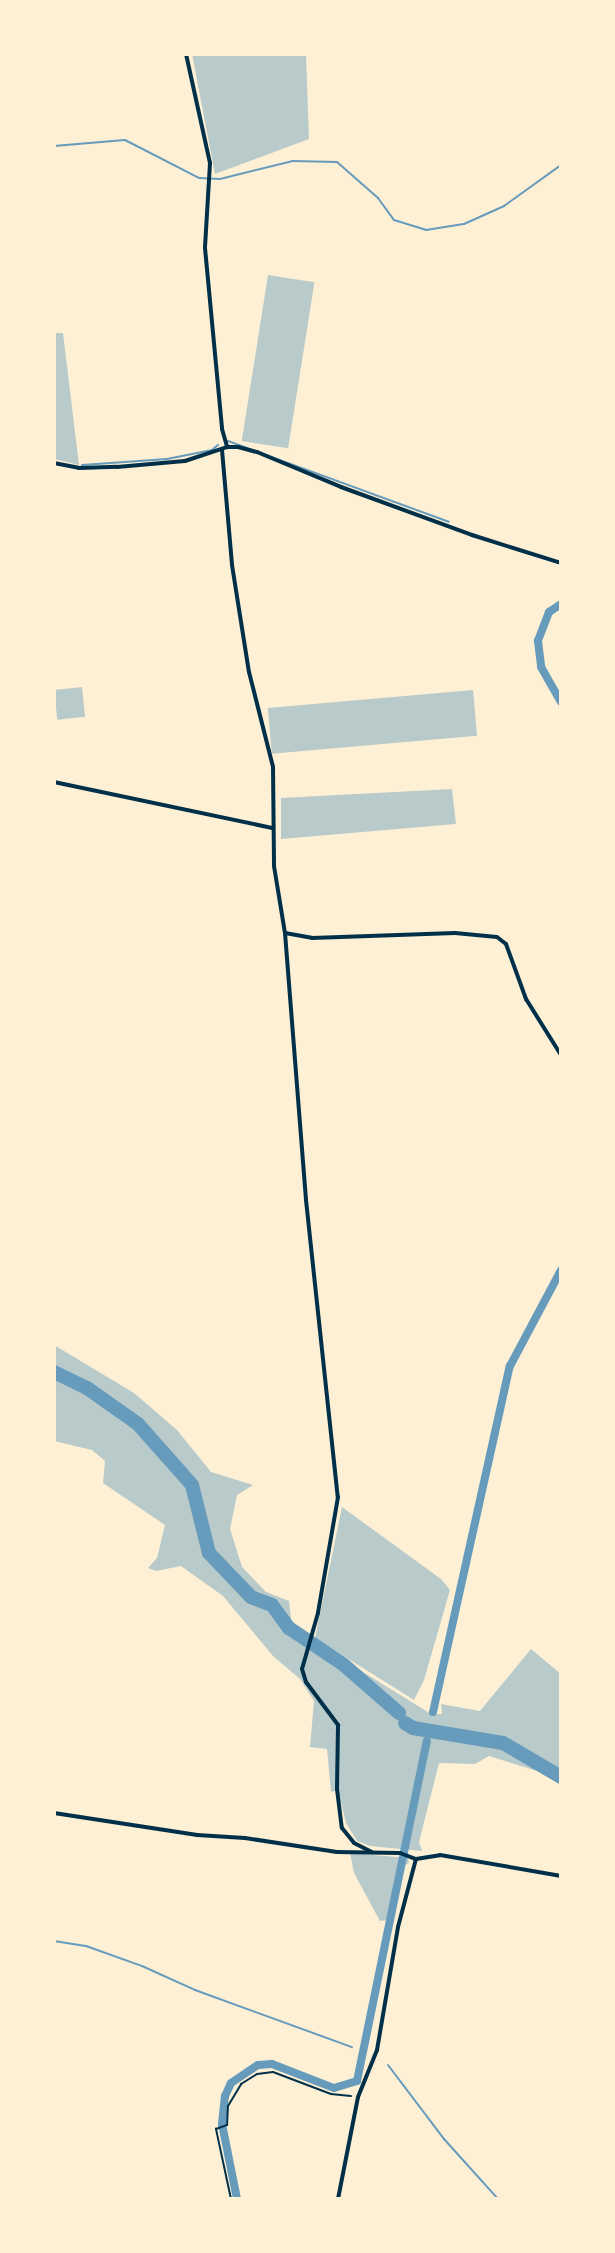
<!DOCTYPE html>
<html>
<head>
<meta charset="utf-8">
<style>
  body { margin:0 }
  #map { position:relative; width:615px; height:2253px; overflow:hidden; background:#fdf0d5; font-family:"Alegreya Sans",sans-serif }
  div>[style] { position:absolute }
  [style*='--x'] { left:calc(var(--x)*1px); top:calc(var(--y)*1px); width:calc(var(--w)*1px); rotate:calc(var(--a)*1deg) }
  .green>* { inset:0; background:#b9caca; transform-origin:0 0 }
  .stream>* { height:2px; margin:-1px; padding:0 1px; transform-origin:1px; border-radius:1px; background:#669bbc }
  .canal>* { height:8px; margin:-4px; padding:0 4px; transform-origin:4px; border-radius:4px; background:#669bbc }
  .river>* { height:14px; margin:-7px; padding:0 7px; transform-origin:7px; border-radius:7px; background:#669bbc }
  .path>* { height:2px; margin:-1px; padding:0 1px; transform-origin:1px; border-radius:1px; background:#003049 }
  .minor>* { height:4px; margin:-2px; padding:0 2px; transform-origin:2px; border-radius:2px; background:#003049 }
  span { translate:-50% -50%; white-space:nowrap; text-align:center; line-height:1.15; -webkit-text-stroke:6px #fdf0d5; paint-order:stroke }
  .frame { position:absolute; inset:0; border:56px solid #fdf0d5; pointer-events:none }
</style>
</head>
<body>
<div id="map">
  <div class="green">
    <div style="clip-path:polygon(192px 54px,306px 54px,309px 139px,215px 174px)"></div>
    <div style="left:268px;top:275px;width:47px;height:168px;rotate:9deg"></div>
    <div style="clip-path:polygon(54px 333px,63px 333px,79px 465px,54px 459px)"></div>
    <div style="left:82px;top:687px;width:30px;height:28px;rotate:84deg"></div>
    <div style="left:473px;top:690px;width:46px;height:206px;rotate:85deg"></div>
    <div style="clip-path:polygon(452px 789px,456px 824px,281px 839px,281px 798px)"></div>
    <div style="clip-path:polygon(54px 1345px,134px 1393px,177px 1430px,211px 1472px,253px 1485px,237px 1495px,230px 1529px,242px 1567px,266px 1592px,289px 1601px,292px 1626px,347px 1662px,431px 1714px,442px 1714px,441px 1704px,480px 1711px,531px 1649px,561px 1674px,561px 1786px,550px 1775px,489px 1756px,475px 1764px,439px 1763px,419px 1842px,422px 1851px,370px 1846px,357px 1841px,346px 1823px,338px 1790px,331px 1792px,327px 1749px,310px 1747px,314px 1701px,300px 1679px,273px 1656px,223px 1596px,181px 1566px,156px 1571px,148px 1568px,157px 1558px,165px 1525px,103px 1483px,105px 1461px,92px 1450px,54px 1441px)"></div>
    <div style="clip-path:polygon(342px 1507px,441px 1579px,450px 1590px,424px 1680px,414px 1700px,315px 1638px)"></div>
    <div style="clip-path:polygon(350px 1853px,408px 1858px,409px 1863px,398px 1869px,387px 1920px,380px 1921px,354px 1873px)"></div>
  </div>
  <div class="stream">
    <div style="--x:54;--y:146;--w:71;--a:-4.8"></div>
    <div style="--x:125;--y:140;--w:83;--a:27.2"></div>
    <div style="--x:199;--y:178;--w:21;--a:3"></div>
    <div style="--x:220;--y:179;--w:75;--a:-13.9"></div>
    <div style="--x:293;--y:161;--w:44;--a:1.3"></div>
    <div style="--x:337;--y:162;--w:55;--a:41.3"></div>
    <div style="--x:378;--y:198;--w:27;--a:54"></div>
    <div style="--x:394;--y:220;--w:34;--a:17"></div>
    <div style="--x:426;--y:230;--w:38;--a:-9"></div>
    <div style="--x:464;--y:224;--w:44;--a:-24.2"></div>
    <div style="--x:504;--y:206;--w:70;--a:-35.7"></div>
    <div style="--x:228;--y:441;--w:235;--a:20.1"></div>
    <div style="--x:82;--y:465;--w:85;--a:-4"></div>
    <div style="--x:167;--y:459;--w:46;--a:-11.3"></div>
    <div style="--x:212;--y:450;--w:8;--a:-40"></div>
    <div style="--x:54;--y:1941;--w:32;--a:9"></div>
    <div style="--x:86;--y:1946;--w:59;--a:19.7"></div>
    <div style="--x:142;--y:1966;--w:58;--a:24.4"></div>
    <div style="--x:195;--y:1990;--w:167;--a:20"></div>
    <div style="--x:388;--y:2065;--w:93;--a:52.9"></div>
    <div style="--x:444;--y:2139;--w:81;--a:48"></div>
  </div>
  <div class="canal">
    <div style="--x:561;--y:604;--w:14;--a:146"></div>
    <div style="--x:549;--y:612;--w:31;--a:111"></div>
    <div style="--x:538;--y:641;--w:26;--a:83"></div>
    <div style="--x:541;--y:667;--w:40;--a:60.3"></div>
    <div style="--x:433;--y:1712;--w:354;--a:-77.5"></div>
    <div style="--x:510;--y:1366;--w:109;--a:-62"></div>
    <div style="--x:237;--y:2199;--w:76;--a:-101.3"></div>
    <div style="--x:222;--y:2124;--w:28;--a:-84"></div>
    <div style="--x:225;--y:2096;--w:14;--a:-65"></div>
    <div style="--x:231;--y:2083;--w:32;--a:-34"></div>
    <div style="--x:258;--y:2065;--w:14;--a:-4"></div>
    <div style="--x:272;--y:2064;--w:66;--a:21.2"></div>
    <div style="--x:334;--y:2088;--w:24;--a:-17"></div>
    <div style="--x:357;--y:2081;--w:347;--a:-78.4"></div>
  </div>
  <div class="river">
    <div style="--x:54;--y:1372;--w:37;--a:26"></div>
    <div style="--x:87;--y:1388;--w:62;--a:35.2"></div>
    <div style="--x:138;--y:1424;--w:81;--a:48.5"></div>
    <div style="--x:192;--y:1485;--w:70;--a:76"></div>
    <div style="--x:209;--y:1553;--w:61;--a:46.3"></div>
    <div style="--x:251;--y:1597;--w:22;--a:21"></div>
    <div style="--x:272;--y:1605;--w:29;--a:54"></div>
    <div style="--x:289;--y:1628;--w:66;--a:33.9"></div>
    <div style="--x:344;--y:1665;--w:73;--a:41.1"></div>
    <div style="--x:405;--y:1723;--w:9;--a:32"></div>
    <div style="--x:413;--y:1728;--w:91;--a:9.5"></div>
    <div style="--x:503;--y:1743;--w:67;--a:30.4"></div>
  </div>
  <div class="path">
    <div style="--x:231;--y:2199;--w:72;--a:-102.1"></div>
    <div style="--x:216;--y:2129;--w:12;--a:-20"></div>
    <div style="--x:227;--y:2125;--w:19;--a:-87"></div>
    <div style="--x:228;--y:2106;--w:26;--a:-59"></div>
    <div style="--x:241;--y:2084;--w:19;--a:-32"></div>
    <div style="--x:257;--y:2074;--w:16;--a:-7"></div>
    <div style="--x:273;--y:2072;--w:62;--a:20.8"></div>
    <div style="--x:331;--y:2094;--w:20;--a:6"></div>
  </div>
  <div class="minor">
    <div style="--x:186;--y:54;--w:112;--a:77.6"></div>
    <div style="--x:210;--y:163;--w:85;--a:93.4"></div>
    <div style="--x:205;--y:248;--w:182;--a:84.6"></div>
    <div style="--x:222;--y:429;--w:19;--a:74"></div>
    <div style="--x:222;--y:450;--w:115;--a:85"></div>
    <div style="--x:232;--y:565;--w:108;--a:81"></div>
    <div style="--x:249;--y:672;--w:98;--a:75.8"></div>
    <div style="--x:273;--y:767;--w:99;--a:89.4"></div>
    <div style="--x:274;--y:866;--w:68;--a:80.7"></div>
    <div style="--x:285;--y:933;--w:268;--a:85.5"></div>
    <div style="--x:306;--y:1200;--w:299;--a:83.9"></div>
    <div style="--x:338;--y:1497;--w:118;--a:99.8"></div>
    <div style="--x:318;--y:1613;--w:58;--a:105.9"></div>
    <div style="--x:302;--y:1669;--w:14;--a:73"></div>
    <div style="--x:306;--y:1682;--w:54;--a:53.3"></div>
    <div style="--x:338;--y:1725;--w:64;--a:90.9"></div>
    <div style="--x:337;--y:1789;--w:39;--a:83"></div>
    <div style="--x:342;--y:1828;--w:19;--a:51"></div>
    <div style="--x:354;--y:1843;--w:20;--a:27"></div>
    <div style="--x:54;--y:463;--w:25;--a:11"></div>
    <div style="--x:79;--y:468;--w:38;--a:-2"></div>
    <div style="--x:117;--y:467;--w:68;--a:-5"></div>
    <div style="--x:185;--y:461;--w:44;--a:-18.4"></div>
    <div style="--x:227;--y:447;--w:11;--a:0"></div>
    <div style="--x:238;--y:447;--w:20;--a:15"></div>
    <div style="--x:257;--y:452;--w:91;--a:22.6"></div>
    <div style="--x:341;--y:487;--w:140;--a:20.1"></div>
    <div style="--x:472;--y:535;--w:93;--a:17.5"></div>
    <div style="--x:54;--y:782;--w:223;--a:11.9"></div>
    <div style="--x:285;--y:933;--w:27;--a:10"></div>
    <div style="--x:312;--y:938;--w:143;--a:-2"></div>
    <div style="--x:455;--y:933;--w:42;--a:5.4"></div>
    <div style="--x:497;--y:937;--w:11;--a:38"></div>
    <div style="--x:506;--y:944;--w:59;--a:70"></div>
    <div style="--x:526;--y:999;--w:66;--a:58"></div>
    <div style="--x:54;--y:1813;--w:145;--a:8.7"></div>
    <div style="--x:197;--y:1835;--w:48;--a:3.6"></div>
    <div style="--x:245;--y:1838;--w:93;--a:8.7"></div>
    <div style="--x:337;--y:1852;--w:63;--a:0.9"></div>
    <div style="--x:400;--y:1853;--w:17;--a:21"></div>
    <div style="--x:416;--y:1859;--w:24;--a:-9"></div>
    <div style="--x:440;--y:1855;--w:123;--a:9.8"></div>
    <div style="--x:338;--y:2199;--w:104;--a:-78.9"></div>
    <div style="--x:358;--y:2097;--w:51;--a:-68"></div>
    <div style="--x:377;--y:2050;--w:125;--a:-80.3"></div>
    <div style="--x:398;--y:1927;--w:70;--a:-75.2"></div>
  </div>
  <div class="frame"></div>
</div>
</body>
</html>
